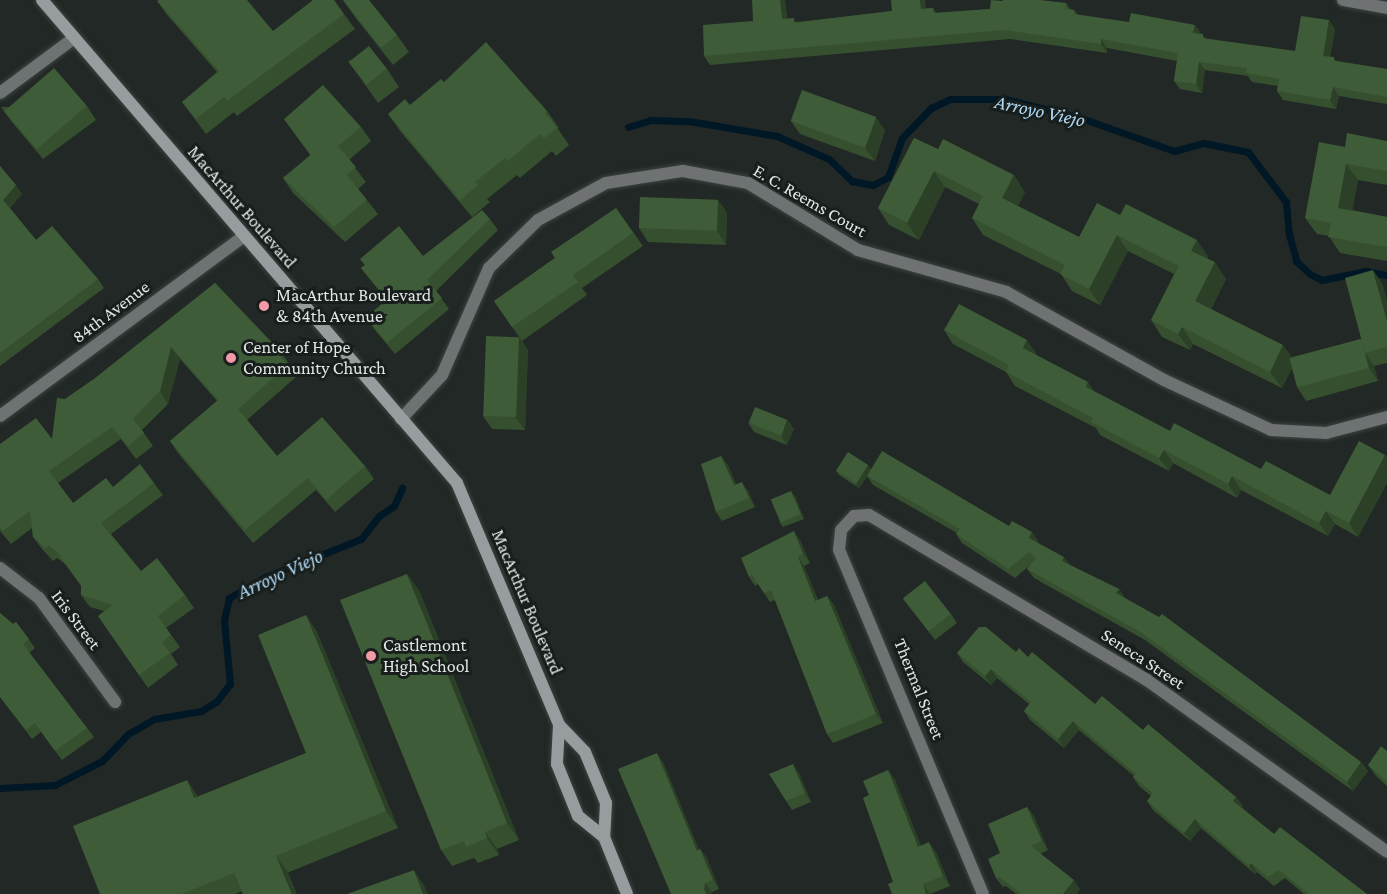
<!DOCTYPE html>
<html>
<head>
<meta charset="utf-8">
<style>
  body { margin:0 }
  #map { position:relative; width:1387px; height:894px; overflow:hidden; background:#212825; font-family:"Crimson Pro",serif }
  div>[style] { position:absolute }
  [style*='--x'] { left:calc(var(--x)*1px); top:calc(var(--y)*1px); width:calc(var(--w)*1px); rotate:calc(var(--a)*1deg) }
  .stream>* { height:7px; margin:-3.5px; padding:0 3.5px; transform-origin:3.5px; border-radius:3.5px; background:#001725 }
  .roads { filter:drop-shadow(0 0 2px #3c4340) drop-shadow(0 0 2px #3c4340) }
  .minor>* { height:12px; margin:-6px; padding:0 6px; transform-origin:6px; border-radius:6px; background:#6e7272 }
  .tertiary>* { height:12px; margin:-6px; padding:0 6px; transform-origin:6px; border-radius:6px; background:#6e7272 }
  .secondary>* { height:12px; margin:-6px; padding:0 6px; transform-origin:6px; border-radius:6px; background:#979d9e }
  .wall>* { inset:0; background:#354f2f }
  .shaded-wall>* { inset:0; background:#2b4026 }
  .building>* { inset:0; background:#3e5c37; transform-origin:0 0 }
  .dots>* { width:16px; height:16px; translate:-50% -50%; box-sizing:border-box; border:3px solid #181e1c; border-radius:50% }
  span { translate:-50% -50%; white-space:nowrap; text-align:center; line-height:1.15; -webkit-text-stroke:6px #181e1c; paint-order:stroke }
  .street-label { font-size:18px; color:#e2e6e4 }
  .poi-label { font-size:18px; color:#e2e6e4 }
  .left { translate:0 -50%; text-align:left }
  .water-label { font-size:20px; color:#aed9f6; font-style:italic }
</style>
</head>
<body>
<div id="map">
  <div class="stream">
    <div style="--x:628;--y:127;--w:24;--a:-17"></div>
    <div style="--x:651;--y:120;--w:38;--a:2"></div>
    <div style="--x:689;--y:121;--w:89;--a:9.7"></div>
    <div style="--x:777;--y:136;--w:57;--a:23.9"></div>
    <div style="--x:829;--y:159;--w:32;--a:44"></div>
    <div style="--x:852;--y:181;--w:21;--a:11"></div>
    <div style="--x:873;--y:185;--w:17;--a:-28"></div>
    <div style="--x:888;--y:177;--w:41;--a:-70.3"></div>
    <div style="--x:902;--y:138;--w:42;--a:-46"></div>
    <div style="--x:931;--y:108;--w:21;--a:-25"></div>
    <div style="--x:950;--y:99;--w:55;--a:0"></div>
    <div style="--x:1005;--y:99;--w:78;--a:14"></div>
    <div style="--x:1081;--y:118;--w:99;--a:19.5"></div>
    <div style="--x:1174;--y:151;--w:31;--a:-15"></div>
    <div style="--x:1204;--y:143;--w:45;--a:11.6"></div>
    <div style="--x:1248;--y:152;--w:63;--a:52.8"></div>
    <div style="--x:1286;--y:202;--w:32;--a:85"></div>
    <div style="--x:1289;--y:234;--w:28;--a:75"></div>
    <div style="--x:1296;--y:261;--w:19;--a:43"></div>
    <div style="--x:1310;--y:274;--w:13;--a:27"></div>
    <div style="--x:1322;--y:280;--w:45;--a:-11.6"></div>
    <div style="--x:1366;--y:271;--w:21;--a:11"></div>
    <div style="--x:0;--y:788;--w:55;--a:-3.1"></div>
    <div style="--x:55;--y:785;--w:53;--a:-27.1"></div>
    <div style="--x:102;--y:761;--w:37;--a:-46"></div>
    <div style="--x:128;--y:734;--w:30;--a:-30"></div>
    <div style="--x:154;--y:719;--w:48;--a:-9.7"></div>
    <div style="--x:201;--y:711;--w:19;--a:-32"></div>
    <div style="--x:217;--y:701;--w:21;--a:-53"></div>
    <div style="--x:230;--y:684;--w:64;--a:-95.4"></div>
    <div style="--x:224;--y:620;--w:23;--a:-77"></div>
    <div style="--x:229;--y:598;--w:42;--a:-30.3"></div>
    <div style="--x:265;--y:577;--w:103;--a:-21.6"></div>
    <div style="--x:361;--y:539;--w:29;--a:-52"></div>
    <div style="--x:379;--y:516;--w:18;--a:-34"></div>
    <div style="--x:394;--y:506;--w:20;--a:-66"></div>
  </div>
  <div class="roads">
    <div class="minor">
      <div style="--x:0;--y:93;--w:92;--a:-36.6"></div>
      <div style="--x:0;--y:416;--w:303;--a:-36.4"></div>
      <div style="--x:401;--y:419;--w:60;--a:-47"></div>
      <div style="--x:442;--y:375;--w:117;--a:-66.3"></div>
      <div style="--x:489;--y:268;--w:69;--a:-44.4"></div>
      <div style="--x:538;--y:220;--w:77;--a:-28.6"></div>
      <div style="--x:606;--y:183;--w:78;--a:-8.9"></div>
      <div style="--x:683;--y:171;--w:66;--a:10.5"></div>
      <div style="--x:748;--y:183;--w:129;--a:31.3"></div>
      <div style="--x:858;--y:250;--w:154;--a:15.8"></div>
      <div style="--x:1006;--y:292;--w:181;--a:29.1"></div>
      <div style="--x:1164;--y:380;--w:118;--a:25"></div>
      <div style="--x:1271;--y:430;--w:55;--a:3.1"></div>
      <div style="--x:1326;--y:433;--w:63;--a:-14.7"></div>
      <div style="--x:0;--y:568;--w:49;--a:37.6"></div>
      <div style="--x:39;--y:598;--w:129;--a:53.8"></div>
      <div style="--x:983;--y:894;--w:373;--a:-112.7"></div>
      <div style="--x:839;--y:550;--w:20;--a:-84"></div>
      <div style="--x:841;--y:530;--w:19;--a:-47"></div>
      <div style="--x:854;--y:516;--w:15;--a:-4"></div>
      <div style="--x:869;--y:515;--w:323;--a:30.7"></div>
      <div style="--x:1147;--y:680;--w:295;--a:35.6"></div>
    </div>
    <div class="tertiary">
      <div style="--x:1343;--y:0;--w:45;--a:10.3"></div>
    </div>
    <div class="secondary">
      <div style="--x:42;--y:0;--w:637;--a:49.33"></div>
      <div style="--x:457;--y:483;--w:263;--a:67.1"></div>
      <div style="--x:559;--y:725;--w:37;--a:46"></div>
      <div style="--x:585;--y:752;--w:55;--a:67.6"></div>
      <div style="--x:606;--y:803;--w:34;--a:93"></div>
      <div style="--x:604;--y:837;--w:61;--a:68"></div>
      <div style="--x:559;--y:725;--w:39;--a:93"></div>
      <div style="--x:557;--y:764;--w:56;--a:68"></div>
      <div style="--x:578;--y:816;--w:33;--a:39"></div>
    </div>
  </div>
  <div class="wall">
    <div style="clip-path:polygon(343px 0,397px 35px,409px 52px,393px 65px,355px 17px)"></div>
    <div style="clip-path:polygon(785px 0,787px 18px,797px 22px,892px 11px,933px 8px,936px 13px,990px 9px,1002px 1px,1066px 3px,1070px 9px,1074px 10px,1078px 15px,1201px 34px,1206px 39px,1295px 51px,1335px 29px,1330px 57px,1337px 61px,1387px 69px,1387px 104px,1339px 96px,1336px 109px,1283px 100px,1277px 91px,1278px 86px,1252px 82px,1248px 76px,1205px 70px,1202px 93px,1180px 89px,1174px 81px,1177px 61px,1107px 48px,1107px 53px,1010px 39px,710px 65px,704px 56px,753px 21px)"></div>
    <div style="clip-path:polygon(157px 1px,273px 31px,344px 14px,355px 29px,237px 116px,234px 112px,206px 134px,182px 102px,217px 72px,168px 16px)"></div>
    <div style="clip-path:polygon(348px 61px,387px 69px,399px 87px,378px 103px)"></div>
    <div style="clip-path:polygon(444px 82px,547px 111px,559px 128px,558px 129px,569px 145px,556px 156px,552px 151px,520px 178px,517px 175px,487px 199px,490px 202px,472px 217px,400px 131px,388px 114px,410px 105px)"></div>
    <div style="clip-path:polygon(87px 106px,96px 120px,43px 159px,11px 121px,1px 107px)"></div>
    <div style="clip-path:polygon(284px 119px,361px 127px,371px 141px,349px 160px,366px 182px,358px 189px,378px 214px,345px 242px,293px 193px,283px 178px,310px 155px)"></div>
    <div style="clip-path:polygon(791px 121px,885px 130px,875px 161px,800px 134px)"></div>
    <div style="clip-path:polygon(914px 138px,1025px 192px,1018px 206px,1079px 237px,1120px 215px,1208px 256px,1207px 259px,1226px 279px,1211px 309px,1292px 357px,1361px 339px,1382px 283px,1387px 301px,1387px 363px,1374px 366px,1378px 381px,1306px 401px,1297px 387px,1292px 368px,1282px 388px,1193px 344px,1190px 350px,1162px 337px,1151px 320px,1174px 274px,1128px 251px,1100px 305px,1072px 291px,1061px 274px,983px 235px,972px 218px,979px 204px,945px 187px,919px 240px,889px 225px,878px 208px)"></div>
    <div style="clip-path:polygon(1387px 141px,1387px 185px,1358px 180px,1352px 210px,1387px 217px,1387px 261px,1340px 253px,1329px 236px,1317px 234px,1305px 218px,1345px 147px)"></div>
    <div style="clip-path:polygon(0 166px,22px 194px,10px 208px,36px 240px,98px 279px,104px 288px,0 366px)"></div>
    <div style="clip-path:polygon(718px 200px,727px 213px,726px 245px,648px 242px,639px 228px)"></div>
    <div style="clip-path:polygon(616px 208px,643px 246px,582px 288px,587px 295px,522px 341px,494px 301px,555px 258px)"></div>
    <div style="clip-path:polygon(490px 219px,498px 230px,436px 291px,449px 309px,395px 354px,374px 329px,366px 317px,387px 300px,361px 268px,365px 265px,360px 259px,423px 256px)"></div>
    <div style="clip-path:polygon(215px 283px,281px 352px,289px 364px,288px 365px,296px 377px,247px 420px,277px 456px,365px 466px,374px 479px,335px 512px,316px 490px,253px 543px,178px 453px,170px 441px,217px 401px,180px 359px,168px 404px,142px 430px,153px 446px,136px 459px,121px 439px,58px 483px,73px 503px,113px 487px,154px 483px,163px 495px,111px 534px,141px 571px,185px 595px,194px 608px,166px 628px,180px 647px,171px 654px,178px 665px,148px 688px,98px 616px,104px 611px,90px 607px,81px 595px,81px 586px,65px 564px,57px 558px,53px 561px,42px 549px,33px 537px,32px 528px,11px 544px,0 531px,0 444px,52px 439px,65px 399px,94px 379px)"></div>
    <div style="clip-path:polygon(944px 330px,1036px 353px,1036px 355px,1094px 391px,1170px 431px,1261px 469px,1330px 495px,1385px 455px,1387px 458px,1387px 483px,1358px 537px,1335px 524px,1328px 536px,1241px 490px,1237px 498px,1173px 463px,1169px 471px,1100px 435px,1096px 428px,1015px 386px,1006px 372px,953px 344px)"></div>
    <div style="clip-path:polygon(519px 337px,528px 350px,525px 430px,492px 429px,483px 416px)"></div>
    <div style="clip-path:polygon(748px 423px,794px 429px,787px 445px,754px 432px)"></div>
    <div style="clip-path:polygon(721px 456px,728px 465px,736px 484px,748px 491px,755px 507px,722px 521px,716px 512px)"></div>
    <div style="clip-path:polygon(871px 469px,1009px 526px,1038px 541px,1037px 543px,1069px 565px,1119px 589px,1125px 598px,1361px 762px,1368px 771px,1353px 791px,1145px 640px,1034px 578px,1027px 569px,1029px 566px,1015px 578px,962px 543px,956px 534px,957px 533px,873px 485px,867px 476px,859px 488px,839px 475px,836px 471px)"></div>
    <div style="clip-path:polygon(795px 496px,804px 519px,783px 527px,780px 523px)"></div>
    <div style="clip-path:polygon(800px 540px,810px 563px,804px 566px,818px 600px,827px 596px,834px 605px,883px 723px,833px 743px,827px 734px,775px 600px,770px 602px,758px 584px,755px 586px,749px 577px)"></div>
    <div style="clip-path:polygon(419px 590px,519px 840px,497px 849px,499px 855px,478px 863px,474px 858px,452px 866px,441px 850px)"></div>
    <div style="clip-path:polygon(903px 599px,951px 614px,957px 623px,935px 640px)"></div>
    <div style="clip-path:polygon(0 613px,13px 624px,16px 622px,35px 648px,29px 653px,94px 737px,62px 760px,41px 732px,32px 739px,0 697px)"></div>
    <div style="clip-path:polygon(306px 615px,317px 632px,398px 828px,235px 894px,100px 894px,187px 780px,198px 797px,306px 753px)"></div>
    <div style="clip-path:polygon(1016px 652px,1028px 657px,1095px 704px,1143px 730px,1236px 797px,1243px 806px,1241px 807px,1274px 834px,1367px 894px,1304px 894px,1285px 878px,1274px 886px,1257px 872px,1255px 874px,1201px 828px,1190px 841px,1153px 810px,1147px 801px,1151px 796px,1139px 786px,1133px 777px,1134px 776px,1079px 730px,1064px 748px,1030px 720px,1024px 711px,1029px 704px,997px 678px,991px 685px,963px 662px,957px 653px)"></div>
    <div style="clip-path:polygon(1387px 751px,1387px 786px,1376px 776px,1368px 765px)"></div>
    <div style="clip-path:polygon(663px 762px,699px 850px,700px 849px,707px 858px,719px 889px,712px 892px,711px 894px,671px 894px)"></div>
    <div style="clip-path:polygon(888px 770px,895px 780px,921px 846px,936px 852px,950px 886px,930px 894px,893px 882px,869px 795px)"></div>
    <div style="clip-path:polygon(799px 773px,811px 802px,792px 810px,786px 801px)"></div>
    <div style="clip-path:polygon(1027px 807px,1034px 816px,1048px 850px,1040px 854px,1080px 889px,1077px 894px,1016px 894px,1006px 886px,1003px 887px,996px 878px,1000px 853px)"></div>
  </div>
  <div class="shaded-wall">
    <div style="clip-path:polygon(780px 0,785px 0,788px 27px,782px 19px)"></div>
    <div style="clip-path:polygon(920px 0,925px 0,927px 18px,921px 9px)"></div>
    <div style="clip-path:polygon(1329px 20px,1335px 29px,1329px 64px,1323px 56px)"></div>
    <div style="clip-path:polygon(1195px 25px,1201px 33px,1193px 33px)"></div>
    <div style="clip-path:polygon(1101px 39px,1107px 48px,1107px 53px,1101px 44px)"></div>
    <div style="clip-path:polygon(1199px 62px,1205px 70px,1202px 93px,1196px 84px)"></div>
    <div style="clip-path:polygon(1333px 87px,1339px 96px,1336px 109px,1330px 100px)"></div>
    <div style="clip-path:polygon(876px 117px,885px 130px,875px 161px,865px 148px)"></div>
    <div style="clip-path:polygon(1346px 164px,1358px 180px,1350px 224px,1338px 208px)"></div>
    <div style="clip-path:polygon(934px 171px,945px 187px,919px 240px,907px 223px)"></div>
    <div style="clip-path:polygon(1014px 175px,1025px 192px,1013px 214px,1002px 198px)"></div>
    <div style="clip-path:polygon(16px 185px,22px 194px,9px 209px,3px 200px)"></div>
    <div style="clip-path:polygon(718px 200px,727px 213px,726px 245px,717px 231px)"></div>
    <div style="clip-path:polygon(1117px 235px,1128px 251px,1100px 305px,1089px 289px)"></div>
    <div style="clip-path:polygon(1197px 240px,1208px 256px,1203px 267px,1191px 251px)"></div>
    <div style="clip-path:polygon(1215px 262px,1226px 279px,1207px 317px,1195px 301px)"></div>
    <div style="clip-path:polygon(1373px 270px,1382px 283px,1387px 301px,1387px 322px)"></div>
    <div style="clip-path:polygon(1182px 327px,1193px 344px,1190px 350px,1178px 334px)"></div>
    <div style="clip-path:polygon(519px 337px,528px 350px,525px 430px,515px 417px)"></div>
    <div style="clip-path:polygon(1027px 340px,1036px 353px,1032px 361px,1023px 348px)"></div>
    <div style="clip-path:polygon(1283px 345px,1295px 361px,1282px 388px,1270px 372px)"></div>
    <div style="clip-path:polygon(171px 347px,180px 359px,168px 404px,160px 391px)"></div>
    <div style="clip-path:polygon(1365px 353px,1374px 366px,1378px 381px,1369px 368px)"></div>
    <div style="clip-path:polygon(1088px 382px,1098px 396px,1086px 387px)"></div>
    <div style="clip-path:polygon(788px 420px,794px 429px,787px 445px,781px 436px)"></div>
    <div style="clip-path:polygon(1164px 450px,1173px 463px,1169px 471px,1159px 458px)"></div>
    <div style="clip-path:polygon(1385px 455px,1387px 458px,1387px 483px,1358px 537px,1349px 523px)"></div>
    <div style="clip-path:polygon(721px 456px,728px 465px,740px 494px,734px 485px)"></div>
    <div style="clip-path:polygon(868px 465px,872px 470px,859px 488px,856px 484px)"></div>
    <div style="clip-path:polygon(1232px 476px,1241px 490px,1237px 498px,1228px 484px)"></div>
    <div style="clip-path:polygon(742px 482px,748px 491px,755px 507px,749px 498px)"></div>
    <div style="clip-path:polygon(791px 491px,795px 496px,804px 519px,801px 514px)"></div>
    <div style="clip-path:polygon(1326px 511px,1335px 524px,1328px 536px,1319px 523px)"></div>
    <div style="clip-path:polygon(794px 531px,800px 540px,810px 563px,803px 554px)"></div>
    <div style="clip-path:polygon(1032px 532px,1038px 541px,1035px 547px,1029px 538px)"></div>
    <div style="clip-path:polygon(798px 557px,804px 566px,821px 610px,815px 601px)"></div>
    <div style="clip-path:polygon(1064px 557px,1071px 566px,1062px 561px)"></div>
    <div style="clip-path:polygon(407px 574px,419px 590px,519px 840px,507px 823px)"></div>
    <div style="clip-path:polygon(1119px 589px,1125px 598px,1116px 593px)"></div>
    <div style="clip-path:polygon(827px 596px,834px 605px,883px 723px,876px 714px)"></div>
    <div style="clip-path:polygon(306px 615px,317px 632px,398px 828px,386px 811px)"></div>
    <div style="clip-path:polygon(991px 669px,997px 678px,991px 685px,985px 676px)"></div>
    <div style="clip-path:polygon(1073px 721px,1079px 730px,1064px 748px,1058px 739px)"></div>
    <div style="clip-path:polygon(657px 753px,663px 762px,703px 860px,697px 851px)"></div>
    <div style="clip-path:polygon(1361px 762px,1368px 771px,1353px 791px,1347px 782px)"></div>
    <div style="clip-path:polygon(793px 764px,799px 773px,811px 802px,805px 793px)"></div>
    <div style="clip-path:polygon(888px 770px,895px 780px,925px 857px,918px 847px)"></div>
    <div style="clip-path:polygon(187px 780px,198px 797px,194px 798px)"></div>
    <div style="clip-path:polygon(1236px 797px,1243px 806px,1239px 809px,1233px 801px)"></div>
    <div style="clip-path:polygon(1027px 807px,1034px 816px,1048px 850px,1042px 841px)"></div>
    <div style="clip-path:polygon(1195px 819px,1201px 828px,1190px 841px,1184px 833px)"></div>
    <div style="clip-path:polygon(485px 832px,497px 849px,499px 855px,487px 838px)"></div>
    <div style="clip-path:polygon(929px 842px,936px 852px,950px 886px,943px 876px)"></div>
    <div style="clip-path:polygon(700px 849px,707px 858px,719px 889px,713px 880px)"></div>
    <div style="clip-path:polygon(276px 856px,288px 872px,297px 894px,292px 894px)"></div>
    <div style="clip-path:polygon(1251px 863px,1257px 872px,1255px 874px,1249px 866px)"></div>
    <div style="clip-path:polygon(414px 870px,425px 887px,428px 894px,423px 894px)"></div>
    <div style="clip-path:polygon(1074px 880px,1080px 889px,1077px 894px,1063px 894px)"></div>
    <div style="clip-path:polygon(705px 883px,712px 892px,711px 894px,706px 894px,704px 889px)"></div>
    <div style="clip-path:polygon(923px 884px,930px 894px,926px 894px)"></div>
  </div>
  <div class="building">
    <div style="clip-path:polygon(159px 0,247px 0,273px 31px,313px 0,334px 0,344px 14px,227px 101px,224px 97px,196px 119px,182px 102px,219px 71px,157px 1px)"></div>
    <div style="clip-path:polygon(343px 0,369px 0,397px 35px,381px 48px)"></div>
    <div style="clip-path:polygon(752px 0,780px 0,782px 19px,794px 18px,794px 23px,892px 11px,891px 0,920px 0,921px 9px,933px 8px,933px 13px,990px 9px,991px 0,1002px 1px,1003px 0,1040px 0,1066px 3px,1065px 9px,1074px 10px,1074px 14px,1129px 22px,1131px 13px,1195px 25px,1193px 33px,1203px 34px,1203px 38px,1295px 51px,1301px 16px,1329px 20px,1323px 56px,1334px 57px,1334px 61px,1387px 69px,1387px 97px,1333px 87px,1330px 100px,1277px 91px,1279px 79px,1246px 73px,1247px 68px,1199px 62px,1196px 84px,1174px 81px,1178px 53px,1101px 39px,1101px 44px,1004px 30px,704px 56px,703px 25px,753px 21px)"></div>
    <div style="clip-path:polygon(486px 42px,547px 111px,545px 113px,557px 128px,544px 138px,540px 134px,508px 161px,505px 158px,475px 182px,478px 185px,460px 200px,388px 114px,405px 99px,410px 105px,441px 79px,444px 82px)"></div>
    <div style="left:369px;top:46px;width:29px;height:26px;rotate:52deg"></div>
    <div style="left:54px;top:68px;width:50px;height:66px;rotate:49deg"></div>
    <div style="clip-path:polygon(323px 85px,361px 127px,338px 146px,356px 167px,347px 175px,367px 200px,334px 227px,283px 178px,311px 155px,284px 119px)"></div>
    <div style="left:802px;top:90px;width:79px;height:33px;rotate:20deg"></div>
    <div style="clip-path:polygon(1347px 133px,1387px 141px,1387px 171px,1346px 164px,1338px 208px,1387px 217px,1387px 247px,1328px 237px,1331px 223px,1305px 218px,1319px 142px,1345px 147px)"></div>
    <div style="clip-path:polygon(914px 138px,938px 149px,943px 139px,1014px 175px,1002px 198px,1079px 237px,1097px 203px,1120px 215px,1126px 204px,1197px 240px,1191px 251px,1215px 262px,1195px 301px,1283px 345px,1270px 372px,1182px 327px,1178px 334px,1151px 320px,1179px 266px,1117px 235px,1089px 289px,1060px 274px,1065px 265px,972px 218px,983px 196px,934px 171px,907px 223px,878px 208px)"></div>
    <div style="clip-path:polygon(0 166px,16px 185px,3px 200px,36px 240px,52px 226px,98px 279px,0 353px)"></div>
    <div style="left:640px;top:197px;width:78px;height:31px;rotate:2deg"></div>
    <div style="clip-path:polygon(616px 208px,633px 233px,573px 275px,578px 282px,512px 327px,494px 301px,555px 258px,551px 252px)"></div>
    <div style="clip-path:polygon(482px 210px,490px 219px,427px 280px,442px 298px,387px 343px,366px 317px,387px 300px,361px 268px,365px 265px,360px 259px,399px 226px,423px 256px)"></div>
    <div style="clip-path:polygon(1373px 270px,1387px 322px,1387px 347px,1365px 353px,1345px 278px)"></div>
    <div style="clip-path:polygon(215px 283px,281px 352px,278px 354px,288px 365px,238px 409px,277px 456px,322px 417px,365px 466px,326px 500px,308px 478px,245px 530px,170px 441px,218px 400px,171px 347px,160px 391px,133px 419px,144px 433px,128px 446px,112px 427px,49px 471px,73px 503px,106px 478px,113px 487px,140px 464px,154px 483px,101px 523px,141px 571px,157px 558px,185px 595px,158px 616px,171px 635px,162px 642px,170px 653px,139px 675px,98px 616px,113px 605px,81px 595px,81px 585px,56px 551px,49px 545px,45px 548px,33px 537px,30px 511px,3px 531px,0 528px,0 444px,36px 418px,52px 439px,57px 398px,65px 399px,94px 379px)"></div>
    <div style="clip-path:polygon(959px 304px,1027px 340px,1023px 348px,1088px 382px,1086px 387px,1170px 431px,1174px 423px,1261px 469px,1266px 461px,1330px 495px,1359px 441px,1385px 455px,1349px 523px,1326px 511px,1319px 523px,1232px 476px,1228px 484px,1164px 450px,1159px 458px,1091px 422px,1093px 418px,1006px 372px,1009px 365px,944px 330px)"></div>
    <div style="left:486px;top:336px;width:33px;height:80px;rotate:2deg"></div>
    <div style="left:1361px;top:339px;width:30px;height:74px;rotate:75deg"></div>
    <div style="left:755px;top:407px;width:35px;height:17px;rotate:22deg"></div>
    <div style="clip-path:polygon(882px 451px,1009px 526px,1012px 521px,1032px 532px,1029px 538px,1064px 557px,1062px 561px,1119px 589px,1116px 593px,1159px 617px,1162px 614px,1361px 762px,1347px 782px,1139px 631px,1027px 569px,1036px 558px,1029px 552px,1008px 569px,956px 534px,960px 529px,867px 476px)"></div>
    <div style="left:848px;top:452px;width:24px;height:22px;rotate:33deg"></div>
    <div style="clip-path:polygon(721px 456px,734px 485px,742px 482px,749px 498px,716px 512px,701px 464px)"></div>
    <div style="left:791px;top:491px;width:25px;height:22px;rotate:67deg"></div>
    <div style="clip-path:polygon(794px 531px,803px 554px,798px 557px,815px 601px,827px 596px,876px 714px,827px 734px,771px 590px,764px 593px,752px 575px,749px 577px,741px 558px)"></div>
    <div style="clip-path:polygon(407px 574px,507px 823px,485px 832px,487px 838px,466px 847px,464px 841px,441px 850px,340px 600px)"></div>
    <div style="left:925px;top:581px;width:42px;height:28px;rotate:52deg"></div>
    <div style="clip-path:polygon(0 613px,13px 624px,16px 622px,29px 639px,23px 644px,87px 728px,55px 751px,35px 723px,26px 730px,0 697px)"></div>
    <div style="clip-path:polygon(306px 615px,386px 811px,276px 856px,292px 894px,243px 894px,234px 873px,182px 894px,100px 894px,73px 826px,187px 780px,194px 798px,306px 753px,258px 635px)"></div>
    <div style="clip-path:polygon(979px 627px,986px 627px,1016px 652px,1019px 648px,1028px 657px,1032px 652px,1095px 704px,1102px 696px,1143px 730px,1148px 724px,1236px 797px,1233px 801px,1274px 834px,1280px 827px,1367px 894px,1309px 894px,1279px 870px,1268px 877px,1251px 863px,1249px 866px,1195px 819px,1184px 833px,1147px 801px,1153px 793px,1133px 777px,1136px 774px,1073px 721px,1058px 739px,1024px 711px,1031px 702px,991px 669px,985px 676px,957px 653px)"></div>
    <div style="clip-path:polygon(1381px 746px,1387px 751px,1387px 782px,1368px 765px)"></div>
    <div style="clip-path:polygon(657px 753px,697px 851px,700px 849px,713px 880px,705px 883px,704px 889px,706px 894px,671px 894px,618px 769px)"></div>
    <div style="clip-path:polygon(793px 764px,805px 793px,786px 801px,769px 774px)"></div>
    <div style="clip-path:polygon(888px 770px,918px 847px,929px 842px,943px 876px,923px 884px,926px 894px,892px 894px,888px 884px,893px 882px,863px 798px,869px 795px,863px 781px)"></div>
    <div style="clip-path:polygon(1027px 807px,1042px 841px,1031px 846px,1074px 880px,1063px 894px,1021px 894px,1000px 877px,996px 878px,988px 859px,1000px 853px,988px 824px)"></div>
    <div style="clip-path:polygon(414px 870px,423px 894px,347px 894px)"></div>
  </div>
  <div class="dots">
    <div style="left:264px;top:306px;background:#f39aa8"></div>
    <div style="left:231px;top:358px;background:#f39aa8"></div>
    <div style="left:371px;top:656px;background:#f39aa8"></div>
  </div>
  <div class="street-label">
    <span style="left:810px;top:201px;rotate:30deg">E. C. Reems Court</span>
    <span style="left:242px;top:207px;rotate:49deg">MacArthur Boulevard</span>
    <span style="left:111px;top:312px;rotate:-37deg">84th Avenue</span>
    <span style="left:527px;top:602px;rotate:67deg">MacArthur Boulevard</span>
    <span style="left:76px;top:620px;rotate:53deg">Iris Street</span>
    <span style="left:1143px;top:659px;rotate:33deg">Seneca Street</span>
    <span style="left:919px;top:689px;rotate:68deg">Thermal Street</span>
  </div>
  <div class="poi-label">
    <span class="left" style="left:276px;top:306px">MacArthur Boulevard<br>&amp; 84th Avenue</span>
    <span class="left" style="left:243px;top:358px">Center of Hope<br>Community Church</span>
    <span class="left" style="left:383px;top:656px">Castlemont<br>High School</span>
  </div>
  <div class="water-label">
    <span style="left:1040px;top:111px;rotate:12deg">Arroyo Viejo</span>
    <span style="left:280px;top:574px;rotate:-25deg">Arroyo Viejo</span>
  </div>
</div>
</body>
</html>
